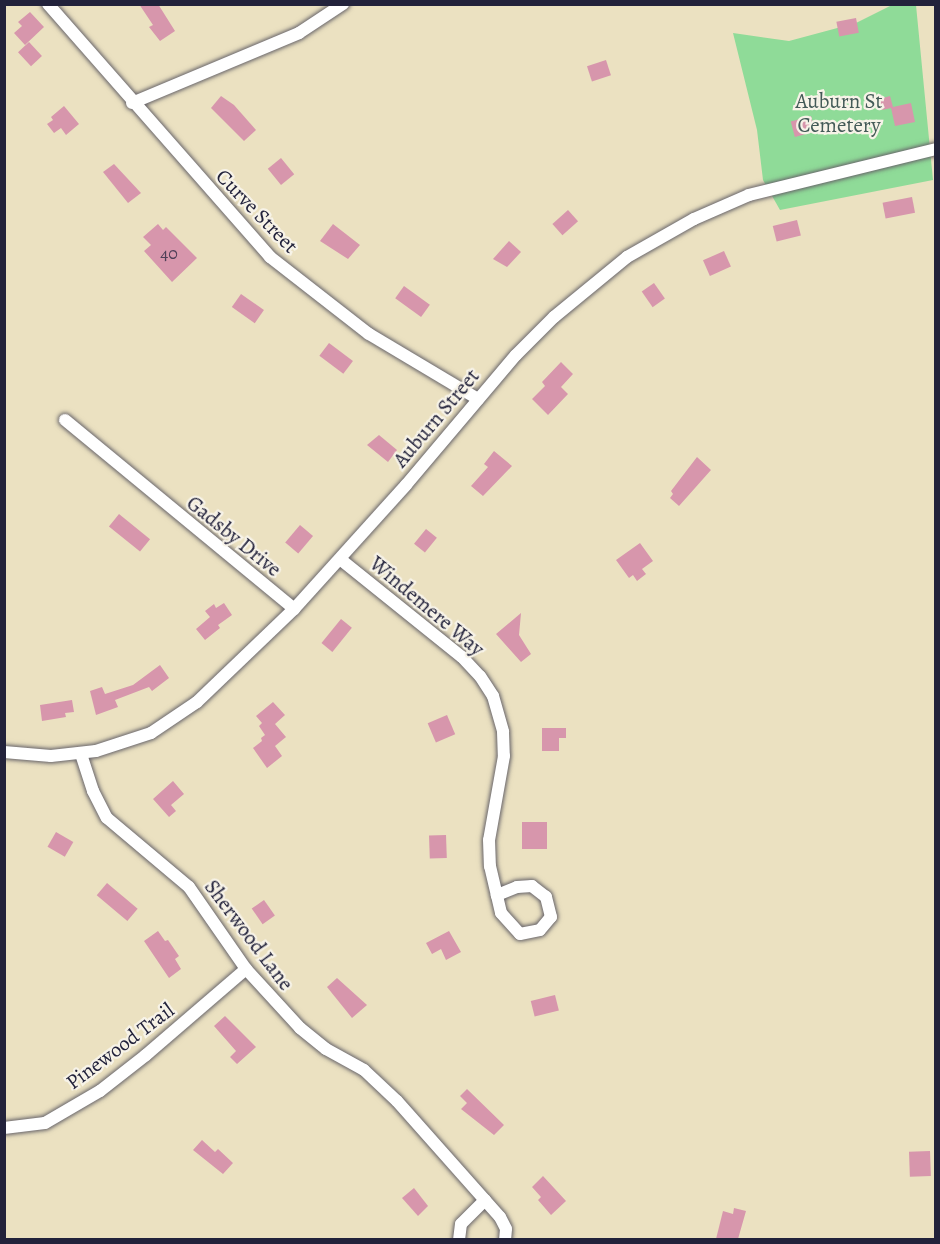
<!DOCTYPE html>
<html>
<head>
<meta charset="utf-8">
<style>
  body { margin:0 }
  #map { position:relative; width:940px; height:1244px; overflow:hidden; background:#ebe1c1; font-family:Alegreya,serif }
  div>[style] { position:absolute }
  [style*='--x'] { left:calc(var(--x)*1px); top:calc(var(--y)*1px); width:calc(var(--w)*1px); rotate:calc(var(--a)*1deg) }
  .green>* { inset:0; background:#8fdb98 }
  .building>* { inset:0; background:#d796ac; transform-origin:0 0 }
  .roads { filter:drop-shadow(0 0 2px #68656a) drop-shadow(0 0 2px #68656a) }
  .minor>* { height:12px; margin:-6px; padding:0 6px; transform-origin:6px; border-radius:6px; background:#fff }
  span { translate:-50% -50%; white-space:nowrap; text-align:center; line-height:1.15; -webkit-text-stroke:4.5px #f7f3e8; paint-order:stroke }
  .number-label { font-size:18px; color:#4f3f57 }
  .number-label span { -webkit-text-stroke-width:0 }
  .park-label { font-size:21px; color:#435a57 }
  .street-label { font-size:21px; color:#22223b }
  .frame { position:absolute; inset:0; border:6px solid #22223b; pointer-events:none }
</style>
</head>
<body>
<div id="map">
  <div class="green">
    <div style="clip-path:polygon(892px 5px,916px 5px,933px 180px,780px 210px,763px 180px,757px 130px,733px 33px,789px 41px,856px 23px)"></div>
  </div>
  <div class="building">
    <div style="clip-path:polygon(139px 4px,158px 4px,175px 31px,160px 41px,149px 27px,153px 25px)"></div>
    <div style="clip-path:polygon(30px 12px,44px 27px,25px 45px,14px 33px,22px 26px,18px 22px)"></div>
    <div style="left:856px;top:18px;width:15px;height:20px;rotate:79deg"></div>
    <div style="left:29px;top:42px;width:19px;height:15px;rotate:47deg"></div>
    <div style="left:606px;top:60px;width:16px;height:20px;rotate:72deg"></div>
    <div style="clip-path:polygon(221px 96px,234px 105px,256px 130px,244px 141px,211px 108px)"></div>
    <div style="clip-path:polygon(890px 96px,893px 107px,911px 103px,915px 122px,895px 126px,891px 108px,882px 110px,879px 99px)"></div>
    <div style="clip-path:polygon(64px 106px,79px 124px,66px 135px,61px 128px,54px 133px,47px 124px,53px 120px,51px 117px)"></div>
    <div style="left:811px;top:116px;width:16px;height:21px;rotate:75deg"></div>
    <div style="left:281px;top:158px;width:21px;height:17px;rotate:51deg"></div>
    <div style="clip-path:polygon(114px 164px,141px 193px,128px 203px,103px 172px)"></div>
    <div style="left:912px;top:197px;width:16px;height:30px;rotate:79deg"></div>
    <div style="left:568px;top:210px;width:15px;height:21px;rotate:48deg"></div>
    <div style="left:797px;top:220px;width:16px;height:25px;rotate:76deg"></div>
    <div style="clip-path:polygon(158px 224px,163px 230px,166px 227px,197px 258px,172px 282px,144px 251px,151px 245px,143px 237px)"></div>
    <div style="clip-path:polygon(333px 224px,360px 245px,348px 259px,320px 241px)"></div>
    <div style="clip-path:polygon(509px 241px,521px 252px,507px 267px,493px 259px)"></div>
    <div style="left:724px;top:251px;width:17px;height:23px;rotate:66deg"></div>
    <div style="left:654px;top:283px;width:19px;height:15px;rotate:55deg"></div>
    <div style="left:404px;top:286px;width:32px;height:15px;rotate:36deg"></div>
    <div style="left:241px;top:294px;width:28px;height:16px;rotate:35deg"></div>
    <div style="left:329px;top:343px;width:30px;height:16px;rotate:37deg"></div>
    <div style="clip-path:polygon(561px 362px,573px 374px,561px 387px,568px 394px,548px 415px,532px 399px,545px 386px,542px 382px)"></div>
    <div style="clip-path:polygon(379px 435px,397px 450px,388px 462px,367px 445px)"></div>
    <div style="clip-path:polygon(494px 451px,512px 466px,483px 496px,471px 486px,488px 467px,484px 464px)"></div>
    <div style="clip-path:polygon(697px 457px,711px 470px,679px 506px,670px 498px,673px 494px,671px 491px)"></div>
    <div style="left:119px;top:514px;width:40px;height:16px;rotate:39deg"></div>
    <div style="left:300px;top:525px;width:17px;height:23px;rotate:40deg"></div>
    <div style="left:426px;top:529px;width:14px;height:19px;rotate:39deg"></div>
    <div style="clip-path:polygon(640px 543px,653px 561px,642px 569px,646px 574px,637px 581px,633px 575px,629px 578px,616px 560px)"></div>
    <div style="clip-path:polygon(224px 603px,232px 615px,218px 625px,220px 628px,205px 640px,196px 629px,210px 617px,205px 611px,214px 604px,216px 608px)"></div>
    <div style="clip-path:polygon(521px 613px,519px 635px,531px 654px,521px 662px,496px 634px)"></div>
    <div style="left:341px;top:619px;width:14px;height:31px;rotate:39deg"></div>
    <div style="clip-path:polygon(160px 665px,169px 678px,152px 691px,149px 687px,115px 700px,118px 707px,96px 715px,90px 691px,102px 687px,105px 694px,133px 685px)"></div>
    <div style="clip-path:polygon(72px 700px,74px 712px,65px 713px,66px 717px,42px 721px,40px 705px)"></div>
    <div style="clip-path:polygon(273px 702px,285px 715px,275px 724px,286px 737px,275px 746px,282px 756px,267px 768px,253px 748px,262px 741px,261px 738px,265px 735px,259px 726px,262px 723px,256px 716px)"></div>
    <div style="left:447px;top:715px;width:21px;height:21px;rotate:67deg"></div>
    <div style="clip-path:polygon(542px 728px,566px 728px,566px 738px,559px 738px,559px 751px,542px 751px)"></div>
    <div style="clip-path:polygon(173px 781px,184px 794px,171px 805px,176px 811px,169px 817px,153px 799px)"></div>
    <div style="left:522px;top:822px;width:25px;height:27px"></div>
    <div style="left:56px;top:832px;width:20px;height:17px;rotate:30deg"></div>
    <div style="left:446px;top:835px;width:23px;height:17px;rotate:88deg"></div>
    <div style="left:107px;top:883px;width:40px;height:16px;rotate:40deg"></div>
    <div style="left:264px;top:900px;width:19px;height:15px;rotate:55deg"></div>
    <div style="clip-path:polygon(158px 931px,165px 941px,168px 940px,179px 956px,175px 959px,181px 969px,169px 978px,144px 941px)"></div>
    <div style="clip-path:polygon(449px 931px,461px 952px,446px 960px,441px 949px,432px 954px,426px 943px)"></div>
    <div style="clip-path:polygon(337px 978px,367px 1005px,352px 1018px,327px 987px)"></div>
    <div style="left:555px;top:995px;width:16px;height:25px;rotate:76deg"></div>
    <div style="clip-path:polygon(225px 1016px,256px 1047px,237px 1064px,230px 1057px,236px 1051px,214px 1026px)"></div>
    <div style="clip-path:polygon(467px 1089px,504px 1125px,494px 1135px,461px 1109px,467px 1103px,460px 1096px)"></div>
    <div style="clip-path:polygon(202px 1140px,215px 1152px,218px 1149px,233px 1163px,223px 1174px,193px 1150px)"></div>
    <div style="left:930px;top:1151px;width:25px;height:21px;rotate:88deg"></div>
    <div style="clip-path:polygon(543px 1176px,566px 1201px,551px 1215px,538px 1200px,541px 1197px,532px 1187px)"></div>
    <div style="clip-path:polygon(414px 1188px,428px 1206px,418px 1216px,402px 1198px)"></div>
    <div style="clip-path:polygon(734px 1208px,746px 1211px,738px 1239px,716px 1239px,723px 1211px,733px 1214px)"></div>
  </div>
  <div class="roads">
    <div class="minor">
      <div style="--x:48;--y:4;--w:337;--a:48.7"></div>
      <div style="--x:270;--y:257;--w:125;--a:37.9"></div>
      <div style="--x:369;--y:334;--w:127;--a:30.8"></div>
      <div style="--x:132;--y:103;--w:181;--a:-22.7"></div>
      <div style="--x:299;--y:33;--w:53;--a:-33.4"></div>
      <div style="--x:65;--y:420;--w:297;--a:39.5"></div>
      <div style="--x:340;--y:559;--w:156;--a:38.8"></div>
      <div style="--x:462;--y:657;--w:26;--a:47"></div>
      <div style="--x:480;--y:676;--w:24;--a:57"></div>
      <div style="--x:493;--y:696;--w:37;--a:74"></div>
      <div style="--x:503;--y:732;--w:24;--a:88"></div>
      <div style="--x:504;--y:756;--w:85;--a:100.1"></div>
      <div style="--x:489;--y:840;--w:26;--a:88"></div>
      <div style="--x:490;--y:866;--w:48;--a:76.8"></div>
      <div style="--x:501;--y:913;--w:28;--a:48"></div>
      <div style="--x:520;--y:934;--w:20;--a:-11"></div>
      <div style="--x:540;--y:930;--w:17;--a:-50"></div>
      <div style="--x:551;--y:917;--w:21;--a:-104"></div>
      <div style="--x:546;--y:897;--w:18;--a:-142"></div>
      <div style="--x:532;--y:886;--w:15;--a:176"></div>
      <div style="--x:517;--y:887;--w:22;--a:158"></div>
      <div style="--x:4;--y:752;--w:47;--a:4.9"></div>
      <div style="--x:51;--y:756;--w:45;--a:-6.3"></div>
      <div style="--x:96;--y:751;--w:58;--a:-18.1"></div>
      <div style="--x:151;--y:733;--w:55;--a:-34"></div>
      <div style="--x:197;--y:702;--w:134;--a:-43.8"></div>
      <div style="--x:294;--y:609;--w:167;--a:-47.9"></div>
      <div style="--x:406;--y:485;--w:170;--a:-49.8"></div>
      <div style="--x:516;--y:355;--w:54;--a:-45"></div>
      <div style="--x:554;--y:317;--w:94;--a:-39.4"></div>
      <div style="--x:627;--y:257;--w:77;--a:-29.6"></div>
      <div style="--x:694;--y:219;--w:60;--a:-23.6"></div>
      <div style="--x:749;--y:195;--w:193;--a:-13.8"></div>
      <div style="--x:81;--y:754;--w:39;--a:72"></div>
      <div style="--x:93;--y:791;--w:30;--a:63"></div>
      <div style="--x:107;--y:818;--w:107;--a:40.1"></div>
      <div style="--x:189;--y:887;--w:100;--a:55.2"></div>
      <div style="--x:246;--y:969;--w:80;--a:47.5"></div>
      <div style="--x:300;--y:1028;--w:33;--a:39"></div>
      <div style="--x:326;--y:1049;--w:43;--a:28.9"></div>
      <div style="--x:364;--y:1070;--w:45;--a:43.2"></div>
      <div style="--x:397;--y:1101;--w:155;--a:48.4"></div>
      <div style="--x:500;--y:1217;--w:13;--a:63"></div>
      <div style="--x:506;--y:1229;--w:11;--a:95"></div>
      <div style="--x:4;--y:1128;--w:41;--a:-7"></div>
      <div style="--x:45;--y:1123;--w:64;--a:-30.2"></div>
      <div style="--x:100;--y:1091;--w:58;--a:-38"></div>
      <div style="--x:146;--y:1055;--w:132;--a:-40.7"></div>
      <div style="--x:459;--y:1240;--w:16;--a:-83"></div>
      <div style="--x:461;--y:1224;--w:34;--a:-45"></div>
    </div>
  </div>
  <div class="number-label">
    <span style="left:169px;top:253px">40</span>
  </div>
  <div class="park-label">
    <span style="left:839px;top:113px">Auburn St<br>Cemetery</span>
  </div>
  <div class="street-label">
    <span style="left:257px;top:211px;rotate:46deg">Curve Street</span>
    <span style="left:436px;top:418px;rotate:-50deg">Auburn Street</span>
    <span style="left:234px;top:536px;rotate:39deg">Gadsby Drive</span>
    <span style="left:427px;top:606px;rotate:40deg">Windemere Way</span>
    <span style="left:249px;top:935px;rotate:53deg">Sherwood Lane</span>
    <span style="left:120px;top:1046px;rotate:-37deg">Pinewood Trail</span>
  </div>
  <div class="frame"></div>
</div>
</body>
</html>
